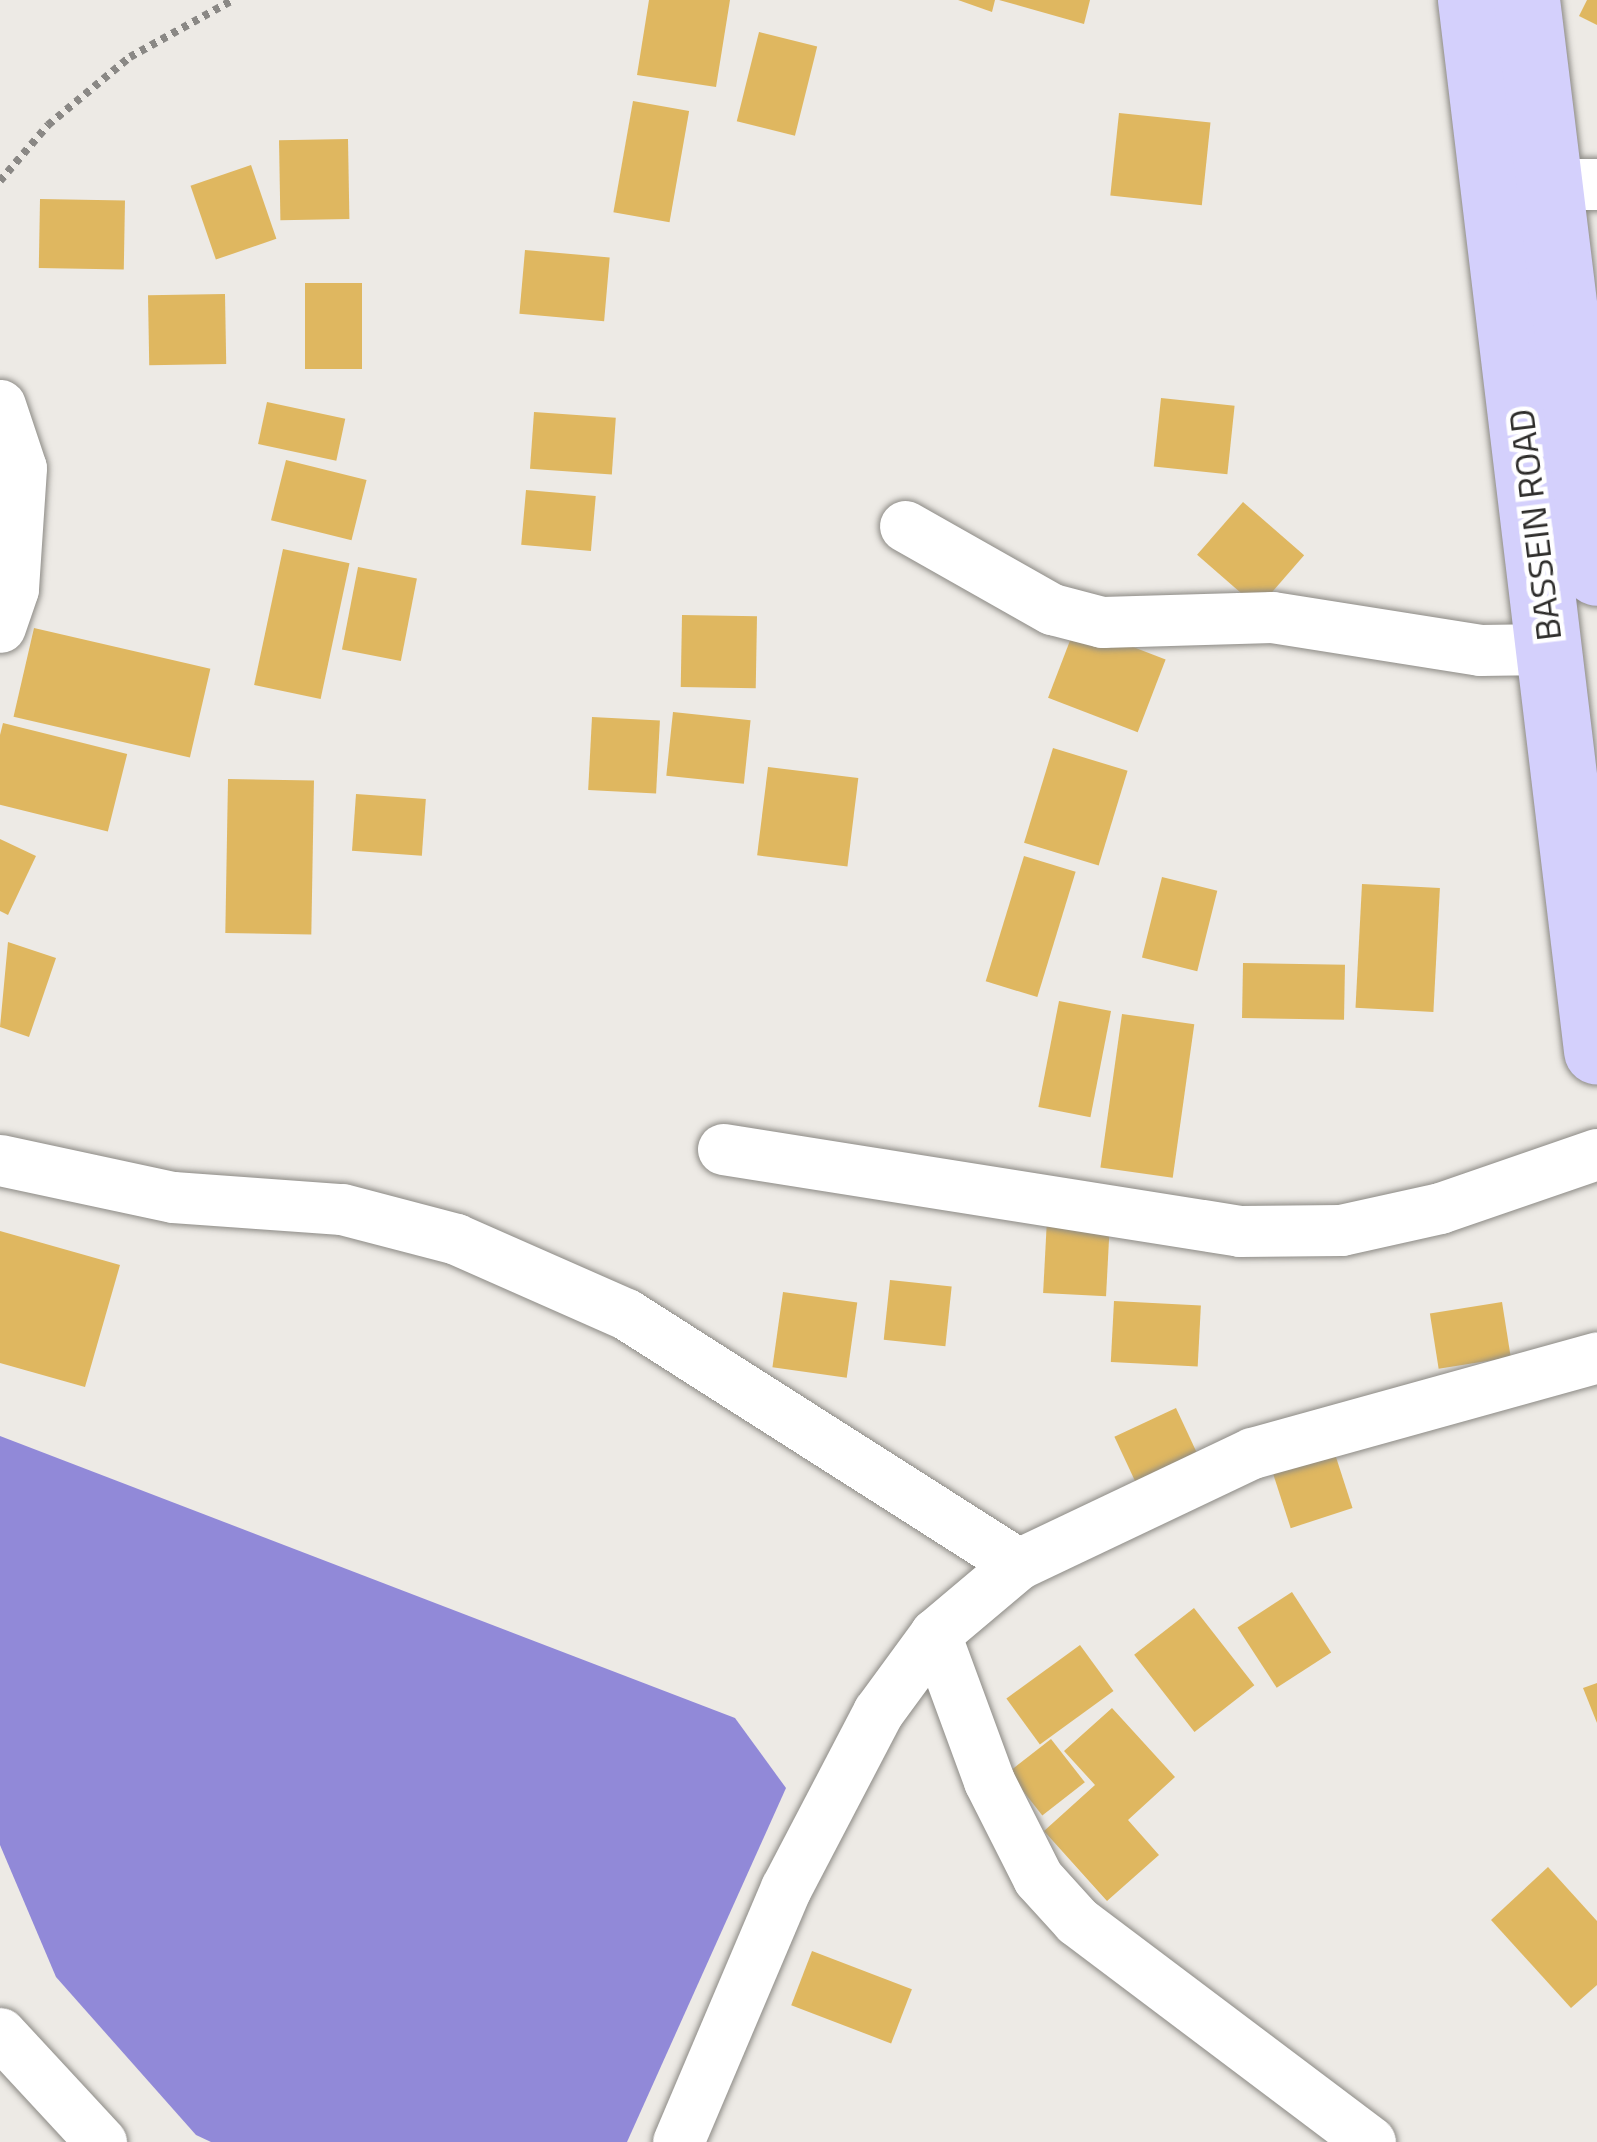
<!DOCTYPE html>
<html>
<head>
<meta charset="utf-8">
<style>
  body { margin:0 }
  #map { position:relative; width:1597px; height:2142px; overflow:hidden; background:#edeae5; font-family:"Titillium Web",sans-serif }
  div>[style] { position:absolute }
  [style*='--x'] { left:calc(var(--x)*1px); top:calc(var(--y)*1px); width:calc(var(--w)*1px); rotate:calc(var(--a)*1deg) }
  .water>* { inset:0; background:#9189d8 }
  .building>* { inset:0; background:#dfb760; transform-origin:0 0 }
  .path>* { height:8px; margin-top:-4px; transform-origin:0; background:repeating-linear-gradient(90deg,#8a8885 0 6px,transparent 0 12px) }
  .roads { filter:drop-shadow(0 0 3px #8c8a85) drop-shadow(0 0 3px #8c8a85) }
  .minor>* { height:51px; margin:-25.5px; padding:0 25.5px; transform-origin:25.5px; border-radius:25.5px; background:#fff }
  .major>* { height:66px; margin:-33px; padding:0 33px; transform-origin:33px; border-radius:33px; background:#d4d0fc }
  span { translate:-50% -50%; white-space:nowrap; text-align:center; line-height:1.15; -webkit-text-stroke:9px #fff; paint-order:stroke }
  .street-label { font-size:36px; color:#2d2c2a }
</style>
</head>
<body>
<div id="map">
  <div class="water">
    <div style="clip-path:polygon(0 1436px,735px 1718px,786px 1788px,627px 2142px,211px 2142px,196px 2135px,56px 1977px,0 1845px)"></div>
  </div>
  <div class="building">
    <div style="clip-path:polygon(649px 0,730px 0,716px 87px,637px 75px)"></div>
    <div style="clip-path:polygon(958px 0,995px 0,992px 12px)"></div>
    <div style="clip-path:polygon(999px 0,1090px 0,1084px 24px)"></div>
    <div style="clip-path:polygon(1587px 0,1597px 0,1597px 25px,1579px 16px)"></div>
    <div style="left:759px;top:32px;width:60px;height:92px;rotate:14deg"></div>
    <div style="left:633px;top:101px;width:57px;height:113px;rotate:10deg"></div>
    <div style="left:1119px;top:113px;width:92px;height:83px;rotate:6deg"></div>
    <div style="left:348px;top:139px;width:80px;height:69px;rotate:89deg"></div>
    <div style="left:251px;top:165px;width:78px;height:64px;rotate:71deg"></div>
    <div style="left:40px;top:199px;width:85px;height:69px;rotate:1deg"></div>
    <div style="left:525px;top:250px;width:85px;height:64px;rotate:5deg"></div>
    <div style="left:305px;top:283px;width:57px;height:86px"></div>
    <div style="left:225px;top:294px;width:70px;height:77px;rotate:89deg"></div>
    <div style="left:1161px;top:398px;width:74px;height:69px;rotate:6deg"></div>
    <div style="left:267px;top:402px;width:80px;height:43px;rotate:12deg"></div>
    <div style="left:534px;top:412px;width:82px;height:57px;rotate:4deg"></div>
    <div style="left:286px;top:460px;width:83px;height:62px;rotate:14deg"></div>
    <div style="left:526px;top:490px;width:70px;height:55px;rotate:5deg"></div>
    <div style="left:1243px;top:502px;width:81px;height:70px;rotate:41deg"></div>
    <div style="left:283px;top:549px;width:68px;height:139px;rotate:12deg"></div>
    <div style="left:358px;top:567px;width:60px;height:84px;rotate:11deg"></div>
    <div style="left:682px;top:615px;width:75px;height:72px;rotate:1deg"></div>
    <div style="left:1076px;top:625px;width:96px;height:78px;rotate:21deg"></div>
    <div style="left:34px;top:628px;width:181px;height:91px;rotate:13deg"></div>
    <div style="left:673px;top:712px;width:78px;height:64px;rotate:6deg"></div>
    <div style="left:592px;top:717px;width:68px;height:73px;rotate:3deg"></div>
    <div style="left:3px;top:723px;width:128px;height:80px;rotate:14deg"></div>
    <div style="left:1053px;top:748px;width:78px;height:99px;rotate:17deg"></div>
    <div style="left:768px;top:767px;width:91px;height:89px;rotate:7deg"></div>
    <div style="left:228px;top:779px;width:86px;height:154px;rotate:1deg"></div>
    <div style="left:356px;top:794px;width:70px;height:57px;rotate:4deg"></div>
    <div style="clip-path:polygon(0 839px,36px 856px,8px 915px,0 911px)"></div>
    <div style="left:1024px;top:856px;width:54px;height:131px;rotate:17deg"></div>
    <div style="left:1162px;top:877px;width:57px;height:83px;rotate:14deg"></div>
    <div style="left:1362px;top:884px;width:78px;height:124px;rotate:3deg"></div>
    <div style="clip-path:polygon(8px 942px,56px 958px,29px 1037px,0 1027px)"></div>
    <div style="left:1243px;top:963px;width:102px;height:55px;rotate:1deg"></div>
    <div style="left:1059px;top:1001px;width:53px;height:108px;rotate:11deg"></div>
    <div style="left:1122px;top:1014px;width:73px;height:155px;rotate:8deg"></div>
    <div style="left:1047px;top:1219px;width:63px;height:74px;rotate:3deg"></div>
    <div style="clip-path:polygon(0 1231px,120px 1265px,85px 1387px,0 1363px)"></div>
    <div style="left:890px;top:1280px;width:62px;height:60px;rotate:6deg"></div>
    <div style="left:783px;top:1292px;width:75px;height:76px;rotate:8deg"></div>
    <div style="left:1114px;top:1301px;width:87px;height:61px;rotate:3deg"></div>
    <div style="left:1502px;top:1302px;width:56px;height:73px;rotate:81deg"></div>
    <div style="left:1176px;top:1408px;width:68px;height:68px;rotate:65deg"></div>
    <div style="left:1334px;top:1451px;width:60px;height:65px;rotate:72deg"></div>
    <div style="left:1292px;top:1592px;width:72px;height:65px;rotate:57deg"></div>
    <div style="left:1194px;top:1608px;width:98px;height:76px;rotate:52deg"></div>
    <div style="left:1080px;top:1645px;width:57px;height:91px;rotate:54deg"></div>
    <div style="clip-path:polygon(1597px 1683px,1597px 1723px,1583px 1688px)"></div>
    <div style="clip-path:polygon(1112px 1708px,1175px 1777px,1128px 1820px,1159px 1855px,1107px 1901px,1044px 1831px,1095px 1785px,1064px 1751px)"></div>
    <div style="left:1051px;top:1739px;width:55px;height:54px;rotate:52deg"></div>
    <div style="clip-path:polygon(1548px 1867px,1597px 1921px,1597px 1985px,1571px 2008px,1491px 1920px)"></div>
    <div style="left:812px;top:1951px;width:107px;height:58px;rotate:21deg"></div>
  </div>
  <div class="path">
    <div style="--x:0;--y:181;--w:74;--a:-49.4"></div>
    <div style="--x:48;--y:125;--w:107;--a:-39.7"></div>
    <div style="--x:130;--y:57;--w:118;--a:-29"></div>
  </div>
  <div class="roads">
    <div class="minor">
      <div style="--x:1548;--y:185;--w:49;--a:-1.2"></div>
      <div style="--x:0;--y:405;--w:66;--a:71.6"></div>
      <div style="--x:21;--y:468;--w:121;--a:93.8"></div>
      <div style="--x:13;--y:589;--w:40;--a:108.9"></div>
      <div style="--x:905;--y:526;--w:169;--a:29.5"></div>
      <div style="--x:1052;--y:609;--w:52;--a:14.6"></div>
      <div style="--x:1102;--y:622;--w:170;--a:-1.7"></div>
      <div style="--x:1272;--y:617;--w:211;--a:9"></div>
      <div style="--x:1480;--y:650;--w:68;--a:-0.8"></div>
      <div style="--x:723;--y:1149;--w:523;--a:9.01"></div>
      <div style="--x:1240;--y:1231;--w:101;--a:-0.6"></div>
      <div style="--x:1341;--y:1230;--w:101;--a:-12.5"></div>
      <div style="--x:1440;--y:1208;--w:166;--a:-19"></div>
      <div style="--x:0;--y:1160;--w:177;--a:12.1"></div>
      <div style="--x:173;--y:1197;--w:169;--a:4.1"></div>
      <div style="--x:342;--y:1209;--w:118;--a:14.7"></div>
      <div style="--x:456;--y:1239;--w:186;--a:23.8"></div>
      <div style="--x:626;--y:1314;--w:465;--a:32.5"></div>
      <div style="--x:1018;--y:1564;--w:259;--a:-25.4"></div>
      <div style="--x:1252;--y:1453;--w:358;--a:-15.5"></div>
      <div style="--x:935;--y:1634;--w:157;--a:69.8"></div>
      <div style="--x:989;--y:1781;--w:109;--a:63.2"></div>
      <div style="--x:1038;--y:1878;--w:58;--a:47.8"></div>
      <div style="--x:1077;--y:1921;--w:367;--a:37"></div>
      <div style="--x:0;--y:2033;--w:149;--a:47.2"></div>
      <div style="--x:678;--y:2142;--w:276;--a:-67"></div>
      <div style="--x:786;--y:1888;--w:199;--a:-62.4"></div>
      <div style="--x:878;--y:1712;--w:97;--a:-53.8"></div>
      <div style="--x:935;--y:1634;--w:109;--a:-40.1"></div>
    </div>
    <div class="major">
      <div style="--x:1471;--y:0;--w:1059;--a:83.16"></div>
      <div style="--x:1527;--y:0;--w:577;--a:83.04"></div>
    </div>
  </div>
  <div class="street-label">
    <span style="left:1534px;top:525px;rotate:-97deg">BASSEIN ROAD</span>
  </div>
</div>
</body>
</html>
